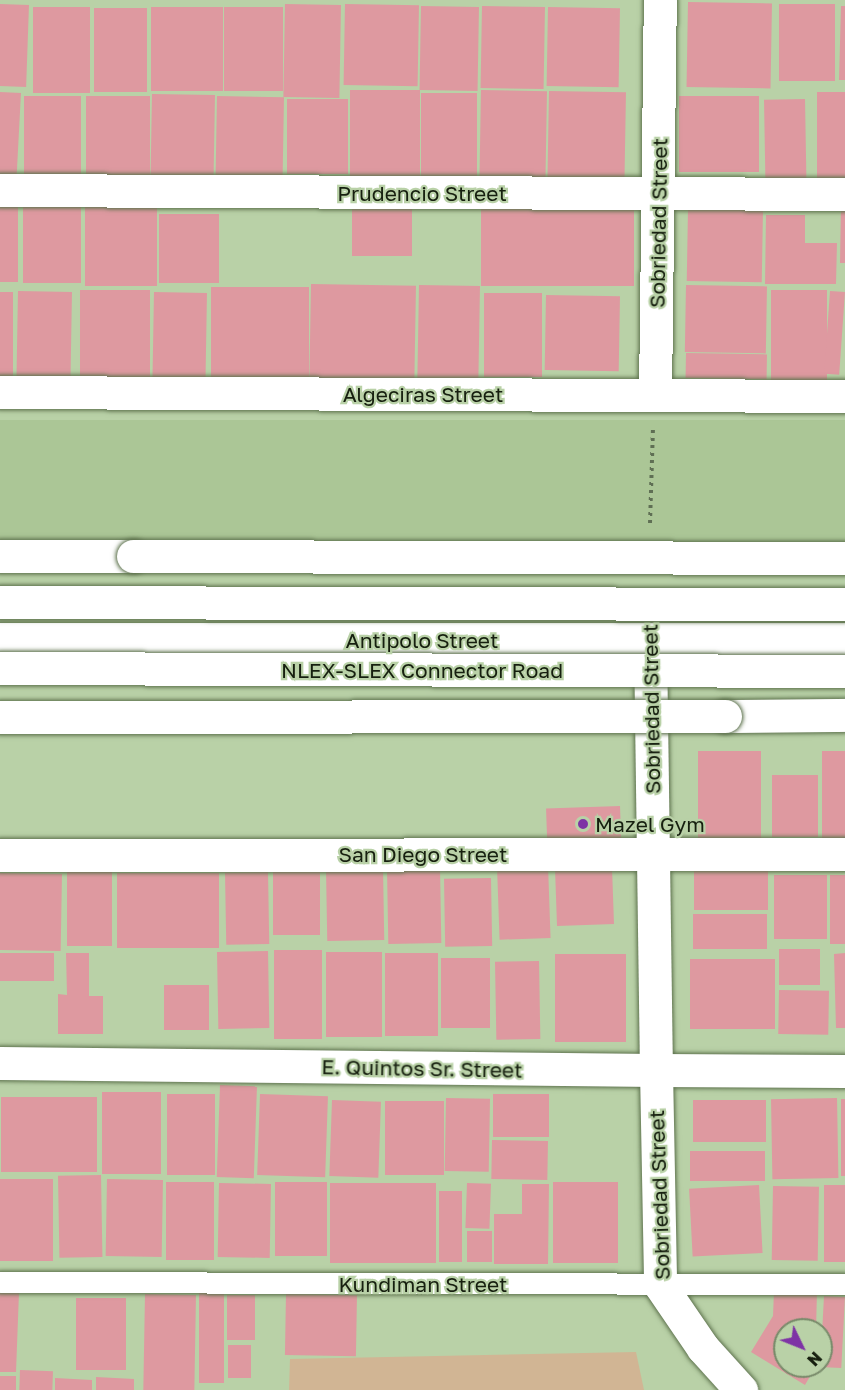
<!DOCTYPE html>
<html>
<head>
<meta charset="utf-8">
<style>
  body { margin:0 }
  #map { position:relative; width:845px; height:1390px; overflow:hidden; background:#b9d1a7; font-family:"Golos Text",sans-serif }
  div>[style] { position:absolute }
  [style*='--x'] { left:calc(var(--x)*1px); top:calc(var(--y)*1px); width:calc(var(--w)*1px); rotate:calc(var(--a)*1deg) }
  .built>* { inset:0; background:#abc696; transform-origin:0 0 }
  .green>* { inset:0; background:#d1b594 }
  .building>* { inset:0; background:#de99a0; transform-origin:0 0 }
  .path>* { height:4px; margin-top:-2px; transform-origin:0; background:repeating-linear-gradient(90deg,#5f6f54 0 3px,transparent 0 7.5px) }
  .roads { filter:drop-shadow(0 0 2px #5e734e) drop-shadow(0 0 2px #5e734e) }
  .lane>* { height:21px; margin:-10.5px; padding:0 10.5px; transform-origin:10.5px; border-radius:10.5px; background:#fff }
  .street>* { height:33px; margin:-16.5px; padding:0 16.5px; transform-origin:16.5px; border-radius:16.5px; background:#fff }
  .secondary>* { height:33px; margin:-16.5px; padding:0 16.5px; transform-origin:16.5px; border-radius:16.5px; background:#fff }
  .highway>* { height:33px; margin:-16.5px; padding:0 16.5px; transform-origin:16.5px; border-radius:16.5px; background:#fff }
  .bridges { filter:drop-shadow(0 0 2px #5e734e) drop-shadow(0 0 2px #5e734e) }
  .highway-bridge>* { height:33px; margin:-16.5px; padding:0 16.5px; transform-origin:16.5px; border-radius:16.5px; background:#fff }
  .dots>* { width:16px; height:16px; translate:-50% -50%; box-sizing:border-box; border:3px solid #b9d1a7; border-radius:50% }
  span { translate:-50% -50%; white-space:nowrap; text-align:center; line-height:1.15; -webkit-text-stroke:4.5px #b9d1a7; paint-order:stroke }
  .street-label { font-size:21px; color:#161f0f }
  .poi-label { font-size:21px; color:#161f0f }
  .left { translate:0 -50%; text-align:left }
  .north { position:absolute; left:773px; top:1318px; width:60px; height:60px; box-sizing:border-box; background:#b9d1a7; border:2px solid #788a6a; border-radius:50%; rotate:133deg; font-size:16px; font-weight:700; line-height:24px; text-align:center; color:#161f0f }
  .north::after { content:''; display:block; margin:auto; width:21px; height:27px; background:#7e33a5; clip-path:polygon(50% 0,100% 100%,50% 72%,0 100%) }
</style>
</head>
<body>
<div id="map">
  <div class="built">
    <div style="left:0;top:420px;width:845px;height:133px"></div>
  </div>
  <div class="green">
    <div style="clip-path:polygon(636px 1352px,644px 1390px,289px 1390px,290px 1359px)"></div>
  </div>
  <div class="building">
    <div style="left:688px;top:2px;width:84px;height:85px;rotate:1deg"></div>
    <div style="left:0;top:4px;width:29px;height:82px;rotate:2deg"></div>
    <div style="left:285px;top:4px;width:56px;height:93px;rotate:1deg"></div>
    <div style="left:345px;top:4px;width:74px;height:81px;rotate:1deg"></div>
    <div style="left:779px;top:4px;width:56px;height:77px"></div>
    <div style="left:421px;top:6px;width:58px;height:84px;rotate:1deg"></div>
    <div style="left:482px;top:6px;width:63px;height:82px;rotate:1deg"></div>
    <div style="clip-path:polygon(841px 6px,845px 6px,845px 80px,839px 80px)"></div>
    <div style="left:33px;top:7px;width:57px;height:86px"></div>
    <div style="left:151px;top:7px;width:72px;height:84px"></div>
    <div style="left:224px;top:7px;width:59px;height:84px"></div>
    <div style="left:548px;top:7px;width:72px;height:79px;rotate:1deg"></div>
    <div style="left:94px;top:8px;width:53px;height:84px"></div>
    <div style="left:350px;top:90px;width:70px;height:91px"></div>
    <div style="left:481px;top:90px;width:66px;height:95px;rotate:1deg"></div>
    <div style="left:549px;top:91px;width:77px;height:87px;rotate:1deg"></div>
    <div style="left:0;top:92px;width:21px;height:89px;rotate:3deg"></div>
    <div style="left:817px;top:92px;width:28px;height:86px"></div>
    <div style="left:421px;top:93px;width:56px;height:89px"></div>
    <div style="left:152px;top:94px;width:63px;height:82px;rotate:1deg"></div>
    <div style="left:24px;top:96px;width:57px;height:83px"></div>
    <div style="left:86px;top:96px;width:64px;height:84px"></div>
    <div style="left:217px;top:96px;width:67px;height:81px;rotate:1deg"></div>
    <div style="left:679px;top:96px;width:80px;height:76px"></div>
    <div style="left:287px;top:99px;width:61px;height:75px"></div>
    <div style="left:805px;top:99px;width:87px;height:41px;rotate:89deg"></div>
    <div style="left:481px;top:199px;width:153px;height:87px"></div>
    <div style="left:85px;top:201px;width:72px;height:85px"></div>
    <div style="left:352px;top:201px;width:60px;height:55px"></div>
    <div style="left:0;top:202px;width:18px;height:80px"></div>
    <div style="left:23px;top:204px;width:58px;height:79px"></div>
    <div style="clip-path:polygon(841px 204px,845px 204px,845px 263px,840px 263px)"></div>
    <div style="left:688px;top:209px;width:75px;height:72px;rotate:1deg"></div>
    <div style="left:159px;top:214px;width:60px;height:69px"></div>
    <div style="clip-path:polygon(766px 215px,805px 215px,805px 243px,837px 243px,836px 284px,765px 284px)"></div>
    <div style="left:311px;top:284px;width:105px;height:101px;rotate:1deg"></div>
    <div style="left:419px;top:285px;width:61px;height:99px;rotate:1deg"></div>
    <div style="left:686px;top:285px;width:81px;height:67px;rotate:1deg"></div>
    <div style="left:211px;top:287px;width:98px;height:90px"></div>
    <div style="left:80px;top:290px;width:70px;height:98px"></div>
    <div style="left:771px;top:290px;width:56px;height:90px"></div>
    <div style="left:18px;top:291px;width:54px;height:91px;rotate:1deg"></div>
    <div style="left:830px;top:291px;width:15px;height:83px;rotate:4deg"></div>
    <div style="left:0;top:292px;width:13px;height:89px"></div>
    <div style="left:154px;top:292px;width:53px;height:87px;rotate:1deg"></div>
    <div style="left:484px;top:293px;width:58px;height:84px"></div>
    <div style="left:546px;top:295px;width:74px;height:75px;rotate:1deg"></div>
    <div style="left:686px;top:353px;width:81px;height:25px;rotate:1deg"></div>
    <div style="left:698px;top:751px;width:63px;height:91px"></div>
    <div style="left:822px;top:751px;width:23px;height:88px"></div>
    <div style="left:818px;top:775px;width:62px;height:46px;rotate:90deg"></div>
    <div style="left:620px;top:806px;width:35px;height:74px;rotate:88deg"></div>
    <div style="left:548px;top:865px;width:73px;height:51px;rotate:88deg"></div>
    <div style="left:320px;top:866px;width:69px;height:47px;rotate:90deg"></div>
    <div style="left:694px;top:866px;width:74px;height:44px"></div>
    <div style="left:440px;top:867px;width:76px;height:53px;rotate:89deg"></div>
    <div style="left:612px;top:867px;width:57px;height:57px;rotate:88deg"></div>
    <div style="left:383px;top:868px;width:72px;height:57px;rotate:89deg"></div>
    <div style="left:67px;top:871px;width:45px;height:75px"></div>
    <div style="left:268px;top:872px;width:72px;height:43px;rotate:89deg"></div>
    <div style="left:0;top:873px;width:62px;height:77px;rotate:1deg"></div>
    <div style="left:117px;top:873px;width:102px;height:75px"></div>
    <div style="left:774px;top:875px;width:53px;height:64px"></div>
    <div style="left:830px;top:875px;width:15px;height:69px"></div>
    <div style="left:491px;top:878px;width:68px;height:47px;rotate:89deg"></div>
    <div style="left:693px;top:914px;width:74px;height:35px"></div>
    <div style="left:779px;top:949px;width:41px;height:36px"></div>
    <div style="left:322px;top:950px;width:89px;height:48px;rotate:90deg"></div>
    <div style="left:268px;top:951px;width:77px;height:51px;rotate:89deg"></div>
    <div style="left:326px;top:952px;width:56px;height:85px"></div>
    <div style="left:54px;top:953px;width:28px;height:54px;rotate:90deg"></div>
    <div style="clip-path:polygon(66px 953px,89px 953px,89px 996px,103px 996px,103px 1034px,58px 1034px,58px 994px,67px 995px)"></div>
    <div style="left:385px;top:953px;width:53px;height:83px"></div>
    <div style="clip-path:polygon(845px 953px,845px 1028px,836px 1028px,834px 954px)"></div>
    <div style="left:555px;top:954px;width:71px;height:88px"></div>
    <div style="left:490px;top:958px;width:70px;height:49px;rotate:90deg"></div>
    <div style="left:690px;top:959px;width:85px;height:70px"></div>
    <div style="left:539px;top:961px;width:78px;height:44px;rotate:89deg"></div>
    <div style="left:164px;top:985px;width:45px;height:45px"></div>
    <div style="left:779px;top:990px;width:50px;height:44px;rotate:1deg"></div>
    <div style="left:220px;top:1085px;width:37px;height:92px;rotate:2deg"></div>
    <div style="left:102px;top:1092px;width:59px;height:82px"></div>
    <div style="left:167px;top:1094px;width:48px;height:81px"></div>
    <div style="left:260px;top:1094px;width:68px;height:81px;rotate:2deg"></div>
    <div style="left:493px;top:1094px;width:56px;height:43px"></div>
    <div style="left:1px;top:1097px;width:96px;height:75px"></div>
    <div style="left:446px;top:1098px;width:44px;height:73px;rotate:1deg"></div>
    <div style="left:837px;top:1098px;width:80px;height:66px;rotate:89deg"></div>
    <div style="left:841px;top:1099px;width:4px;height:77px"></div>
    <div style="left:332px;top:1100px;width:49px;height:76px;rotate:2deg"></div>
    <div style="left:766px;top:1100px;width:42px;height:73px;rotate:90deg"></div>
    <div style="left:385px;top:1101px;width:59px;height:74px"></div>
    <div style="left:492px;top:1140px;width:56px;height:39px;rotate:1deg"></div>
    <div style="left:690px;top:1151px;width:75px;height:30px"></div>
    <div style="left:101px;top:1175px;width:82px;height:43px;rotate:89deg"></div>
    <div style="left:0;top:1179px;width:53px;height:82px"></div>
    <div style="left:107px;top:1179px;width:56px;height:77px;rotate:1deg"></div>
    <div style="left:166px;top:1182px;width:48px;height:78px"></div>
    <div style="left:275px;top:1182px;width:52px;height:74px"></div>
    <div style="left:553px;top:1182px;width:65px;height:81px"></div>
    <div style="left:219px;top:1183px;width:52px;height:74px;rotate:1deg"></div>
    <div style="left:330px;top:1183px;width:106px;height:80px"></div>
    <div style="left:467px;top:1183px;width:24px;height:45px;rotate:2deg"></div>
    <div style="clip-path:polygon(522px 1184px,549px 1184px,548px 1264px,494px 1264px,494px 1214px,522px 1214px)"></div>
    <div style="left:759px;top:1185px;width:68px;height:70px;rotate:87deg"></div>
    <div style="left:824px;top:1185px;width:21px;height:77px"></div>
    <div style="left:773px;top:1186px;width:46px;height:74px;rotate:1deg"></div>
    <div style="left:439px;top:1191px;width:23px;height:71px"></div>
    <div style="left:467px;top:1231px;width:25px;height:31px"></div>
    <div style="clip-path:polygon(0 1291px,19px 1292px,16px 1372px,0 1372px)"></div>
    <div style="clip-path:polygon(774px 1291px,817px 1291px,816px 1330px,785px 1330px,785px 1366px,816px 1366px,805px 1385px,751px 1352px,773px 1316px)"></div>
    <div style="left:199px;top:1293px;width:25px;height:90px"></div>
    <div style="left:145px;top:1294px;width:51px;height:96px;rotate:1deg"></div>
    <div style="left:286px;top:1294px;width:71px;height:61px;rotate:1deg"></div>
    <div style="left:227px;top:1295px;width:28px;height:45px"></div>
    <div style="left:824px;top:1296px;width:21px;height:71px;rotate:3deg"></div>
    <div style="left:76px;top:1298px;width:50px;height:72px"></div>
    <div style="left:228px;top:1345px;width:23px;height:33px"></div>
    <div style="left:20px;top:1370px;width:33px;height:20px;rotate:2deg"></div>
    <div style="left:0;top:1376px;width:16px;height:14px"></div>
    <div style="clip-path:polygon(96px 1377px,134px 1379px,134px 1390px,96px 1390px)"></div>
    <div style="clip-path:polygon(55px 1378px,92px 1380px,92px 1390px,55px 1390px)"></div>
  </div>
  <div class="path">
    <div style="--x:650;--y:523;--w:94;--a:-88.2"></div>
  </div>
  <div class="roads">
    <div class="lane">
      <div style="--x:0;--y:1282;--w:845;--a:0.14"></div>
    </div>
    <div class="street">
      <div style="--x:0;--y:190;--w:845;--a:0.27"></div>
      <div style="--x:0;--y:392;--w:845;--a:0.27"></div>
      <div style="--x:655;--y:395;--w:395;--a:-89.3"></div>
      <div style="--x:650;--y:643;--w:427;--a:89.2"></div>
      <div style="--x:656;--y:1070;--w:189;--a:0.3"></div>
      <div style="--x:0;--y:855;--w:845;--a:-0.07"></div>
    </div>
    <div class="secondary">
      <div style="--x:0;--y:639;--w:845;--a:0"></div>
      <div style="--x:0;--y:1063;--w:656;--a:0.61"></div>
      <div style="--x:656;--y:1070;--w:215;--a:88.9"></div>
      <div style="--x:660;--y:1285;--w:76;--a:55.7"></div>
      <div style="--x:703;--y:1348;--w:57;--a:47.9"></div>
    </div>
    <div class="highway">
      <div style="--x:0;--y:556;--w:133;--a:0"></div>
      <div style="--x:725;--y:716;--w:120;--a:-0.5"></div>
    </div>
  </div>
  <div class="bridges">
    <div class="highway-bridge">
      <div style="--x:133;--y:556;--w:712;--a:0.16"></div>
      <div style="--x:0;--y:602;--w:845;--a:0.14"></div>
      <div style="--x:0;--y:668;--w:845;--a:0.2"></div>
      <div style="--x:0;--y:717;--w:725;--a:-0.08"></div>
    </div>
  </div>
  <div class="dots">
    <div style="left:583px;top:824px;background:#7e33a5"></div>
  </div>
  <div class="street-label">
    <span style="left:422px;top:193px">Prudencio Street</span>
    <span style="left:658px;top:223px;rotate:-89deg">Sobriedad Street</span>
    <span style="left:423px;top:394px">Algeciras Street</span>
    <span style="left:422px;top:640px">Antipolo Street</span>
    <span style="left:422px;top:670px">NLEX-SLEX Connector Road</span>
    <span style="left:651px;top:709px;rotate:-91deg">Sobriedad Street</span>
    <span style="left:423px;top:854px">San Diego Street</span>
    <span style="left:422px;top:1068px;rotate:1deg">E. Quintos Sr. Street</span>
    <span style="left:659px;top:1195px;rotate:-92deg">Sobriedad Street</span>
    <span style="left:423px;top:1284px">Kundiman Street</span>
  </div>
  <div class="poi-label">
    <span class="left" style="left:595px;top:824px">Mazel Gym</span>
  </div>
  <div class="north">N</div>
</div>
</body>
</html>
